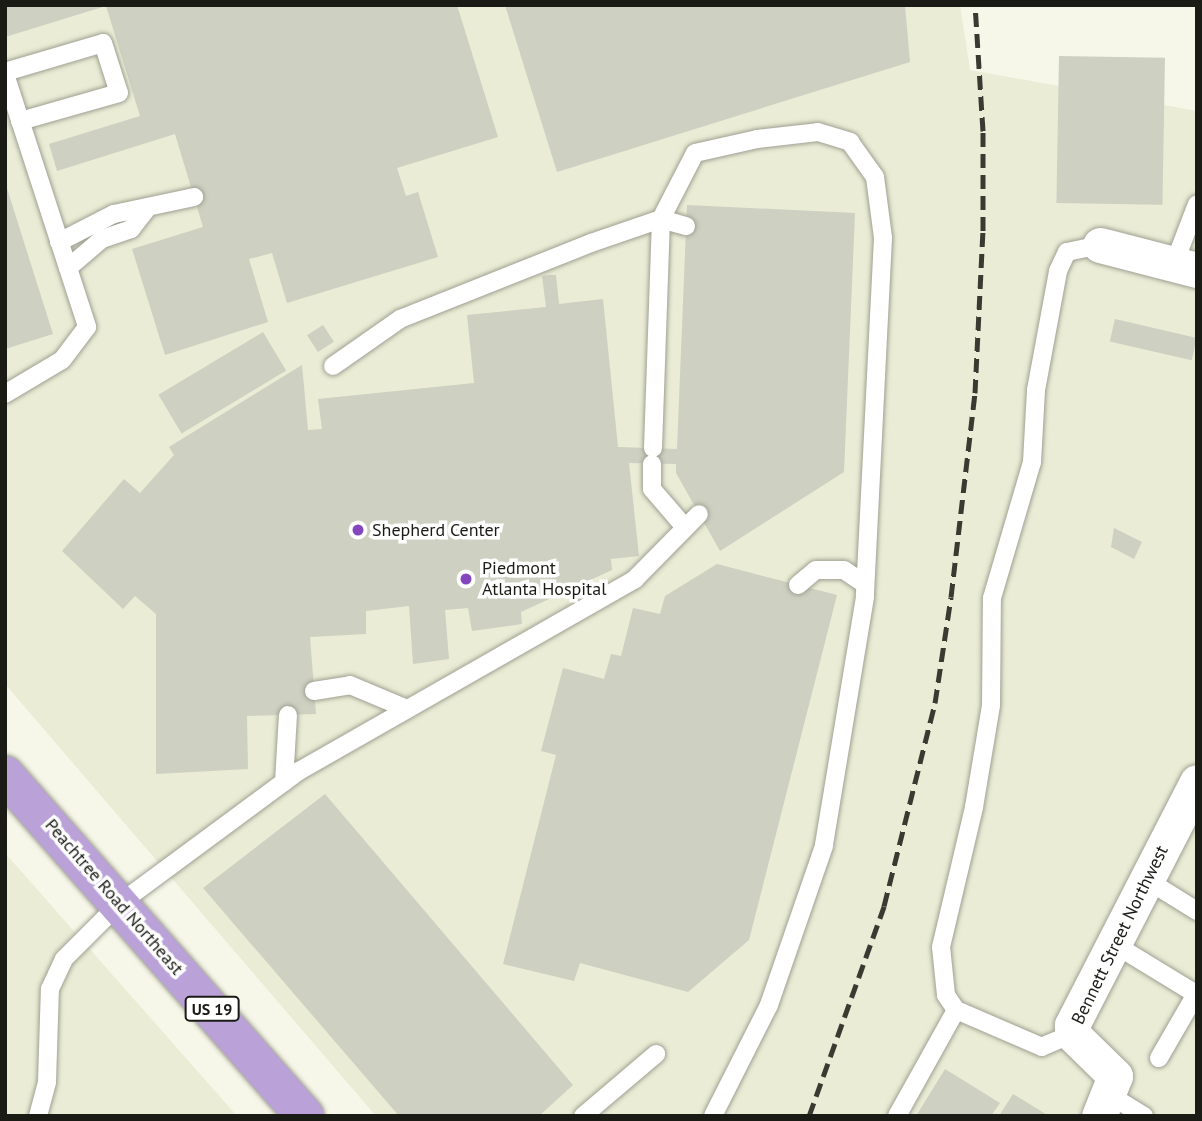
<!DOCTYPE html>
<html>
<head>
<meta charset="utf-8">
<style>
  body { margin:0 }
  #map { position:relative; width:1202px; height:1121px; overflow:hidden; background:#f6f7e8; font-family:"PT Sans",sans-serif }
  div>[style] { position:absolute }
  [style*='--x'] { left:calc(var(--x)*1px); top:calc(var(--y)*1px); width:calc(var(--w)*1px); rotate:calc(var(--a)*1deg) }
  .built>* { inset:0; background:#eaecd5 }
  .building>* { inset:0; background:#ced0c1; transform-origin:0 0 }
  .roads { filter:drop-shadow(0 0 2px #9fa092) drop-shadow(0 0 2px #9fa092) }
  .service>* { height:18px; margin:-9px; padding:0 9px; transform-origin:9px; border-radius:9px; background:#fff }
  .minor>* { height:35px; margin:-17.5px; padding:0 17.5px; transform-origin:17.5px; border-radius:17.5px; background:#fff }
  .trunk>* { height:38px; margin:-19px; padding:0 19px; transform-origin:19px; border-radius:19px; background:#baa2d8 }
  .rail>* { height:5px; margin-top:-2.5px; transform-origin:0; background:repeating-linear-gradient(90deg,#3a3a33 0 14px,transparent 0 21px) }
  .dots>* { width:19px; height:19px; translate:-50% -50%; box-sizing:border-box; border:4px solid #fff; border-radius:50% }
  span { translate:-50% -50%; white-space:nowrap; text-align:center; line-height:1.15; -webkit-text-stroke:7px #fff; paint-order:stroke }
  .shield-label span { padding:2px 5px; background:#fff; border:2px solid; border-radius:5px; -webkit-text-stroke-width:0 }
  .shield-label { font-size:16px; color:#1b1b16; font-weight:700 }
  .poi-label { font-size:18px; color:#1b1b16 }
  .left { translate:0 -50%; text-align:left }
  .street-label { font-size:18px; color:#1b1b16 }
  .frame { position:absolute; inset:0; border:7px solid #1b1b16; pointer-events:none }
</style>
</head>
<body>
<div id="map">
  <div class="built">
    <div style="clip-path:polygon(5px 5px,960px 5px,970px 70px,1197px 111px,1197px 1116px,376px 1116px,5px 684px)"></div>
    <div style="clip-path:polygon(5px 853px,237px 1116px,5px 1116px)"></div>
  </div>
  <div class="building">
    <div style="clip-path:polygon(5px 5px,457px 5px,498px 137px,397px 168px,406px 196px,418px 192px,438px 257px,287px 303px,272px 253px,249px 259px,268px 322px,165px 355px,132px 249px,203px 227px,175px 134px,57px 171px,49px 144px,140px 116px,106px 6px,5px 37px)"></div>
    <div style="clip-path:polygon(505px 5px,905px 5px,910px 62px,557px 172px)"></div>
    <div style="left:1059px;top:56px;width:106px;height:147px;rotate:1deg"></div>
    <div style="clip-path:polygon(5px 182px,53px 334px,5px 349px)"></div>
    <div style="clip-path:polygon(687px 205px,855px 213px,844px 472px,720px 551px,676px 473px,676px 464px,629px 463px,639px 556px,611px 559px,612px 570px,521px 612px,522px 624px,472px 631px,468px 608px,445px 610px,449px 659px,413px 664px,409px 606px,366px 611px,366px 634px,310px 637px,316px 714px,247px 716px,248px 769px,156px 774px,156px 614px,135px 596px,123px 609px,62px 551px,124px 479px,140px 493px,174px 455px,169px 447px,302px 365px,308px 430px,322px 429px,318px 399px,474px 383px,467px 315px,546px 307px,542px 276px,549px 275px,556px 275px,559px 304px,603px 299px,618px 447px,677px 449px)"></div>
    <div style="left:1115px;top:319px;width:84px;height:23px;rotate:13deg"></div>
    <div style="left:323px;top:325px;width:20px;height:19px;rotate:57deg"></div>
    <div style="left:263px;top:332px;width:45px;height:122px;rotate:59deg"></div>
    <div style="clip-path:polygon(1114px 528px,1142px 542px,1134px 559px,1111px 547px)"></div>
    <div style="clip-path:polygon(717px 564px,837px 595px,749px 940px,688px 992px,580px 963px,574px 981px,503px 964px,556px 755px,541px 751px,563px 668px,604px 679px,611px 654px,621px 656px,633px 608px,660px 614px,665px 596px)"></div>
    <div style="clip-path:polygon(325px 794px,573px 1085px,539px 1116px,399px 1116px,203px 888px)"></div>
    <div style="clip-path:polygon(945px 1069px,1000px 1103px,991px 1116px,916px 1116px)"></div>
    <div style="clip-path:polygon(1013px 1094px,1049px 1116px,999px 1116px)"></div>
  </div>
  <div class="roads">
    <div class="service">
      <div style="--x:5;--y:72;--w:102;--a:-16.5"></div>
      <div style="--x:103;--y:43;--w:52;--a:72.3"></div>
      <div style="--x:119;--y:93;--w:103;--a:164.2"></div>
      <div style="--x:5;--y:74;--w:266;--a:72"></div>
      <div style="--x:87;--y:327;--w:41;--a:127.1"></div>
      <div style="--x:62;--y:360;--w:66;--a:149.2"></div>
      <div style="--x:59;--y:242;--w:62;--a:-27"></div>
      <div style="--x:114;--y:214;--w:82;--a:-12"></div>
      <div style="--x:1174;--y:264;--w:64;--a:-69"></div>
      <div style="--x:68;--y:268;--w:45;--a:-40.5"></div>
      <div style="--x:102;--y:239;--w:31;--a:-19"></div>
      <div style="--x:131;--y:229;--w:28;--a:-52"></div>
      <div style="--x:333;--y:366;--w:82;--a:-35"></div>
      <div style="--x:400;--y:319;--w:206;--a:-21.7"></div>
      <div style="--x:591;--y:243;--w:74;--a:-18.9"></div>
      <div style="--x:661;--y:219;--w:26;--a:16"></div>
      <div style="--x:653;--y:448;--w:229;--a:-88"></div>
      <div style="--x:661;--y:219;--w:74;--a:-62.7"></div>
      <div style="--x:695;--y:153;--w:64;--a:-12.7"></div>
      <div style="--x:757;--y:139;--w:61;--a:-6.5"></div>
      <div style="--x:818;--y:132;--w:34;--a:17"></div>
      <div style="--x:850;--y:142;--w:43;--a:54.5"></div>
      <div style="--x:875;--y:177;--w:62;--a:82.5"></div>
      <div style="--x:883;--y:238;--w:359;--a:92.9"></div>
      <div style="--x:865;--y:597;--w:252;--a:99.4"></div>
      <div style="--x:824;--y:846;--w:168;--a:109.1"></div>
      <div style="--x:769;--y:1005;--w:124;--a:116.8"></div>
      <div style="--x:652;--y:464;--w:25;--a:90"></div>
      <div style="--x:652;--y:489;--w:48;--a:49.3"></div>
      <div style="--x:798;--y:585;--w:23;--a:-40"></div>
      <div style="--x:816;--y:570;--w:28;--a:0"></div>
      <div style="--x:844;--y:570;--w:25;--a:34"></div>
      <div style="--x:314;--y:691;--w:36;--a:-9"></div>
      <div style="--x:350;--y:685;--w:62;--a:22.8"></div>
      <div style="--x:284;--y:782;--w:67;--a:-86.6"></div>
      <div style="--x:1147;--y:880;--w:59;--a:31.8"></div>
      <div style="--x:1114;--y:944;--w:96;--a:31.4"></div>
      <div style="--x:1196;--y:994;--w:74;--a:120"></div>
      <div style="--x:1072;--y:1034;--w:33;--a:157"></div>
      <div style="--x:1042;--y:1047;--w:94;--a:-156.7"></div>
      <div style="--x:956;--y:1010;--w:18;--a:-124"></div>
      <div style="--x:946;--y:995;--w:48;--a:-95.9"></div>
      <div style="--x:941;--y:947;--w:144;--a:-76.7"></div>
      <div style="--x:974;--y:807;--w:103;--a:-80.5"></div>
      <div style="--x:991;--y:705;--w:107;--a:-89.5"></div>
      <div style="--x:992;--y:598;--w:142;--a:-73.6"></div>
      <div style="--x:1032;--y:462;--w:72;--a:-86.8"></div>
      <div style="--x:1036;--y:390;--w:121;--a:-79.5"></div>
      <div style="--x:1058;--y:271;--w:21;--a:-65"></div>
      <div style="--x:1067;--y:252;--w:34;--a:-12"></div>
      <div style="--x:1108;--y:1094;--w:42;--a:31.4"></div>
      <div style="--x:38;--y:1116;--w:35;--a:-75"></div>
      <div style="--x:47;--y:1082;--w:93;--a:-88.2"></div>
      <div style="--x:50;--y:989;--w:33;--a:-65"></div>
      <div style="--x:64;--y:959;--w:78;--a:-45"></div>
      <div style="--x:119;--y:904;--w:224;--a:-36.5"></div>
      <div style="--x:299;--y:771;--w:387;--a:-29.7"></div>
      <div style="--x:635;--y:579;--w:91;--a:-45.4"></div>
      <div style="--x:583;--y:1116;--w:96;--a:-40.3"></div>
      <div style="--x:897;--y:1116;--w:121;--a:-60.9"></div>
    </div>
    <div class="minor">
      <div style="--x:1100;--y:245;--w:100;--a:14.5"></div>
      <div style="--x:1099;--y:1116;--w:43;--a:-68.2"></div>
      <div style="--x:1115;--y:1076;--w:60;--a:-135.7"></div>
      <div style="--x:1072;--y:1034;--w:9;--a:-90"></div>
      <div style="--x:1072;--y:1025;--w:273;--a:-62.8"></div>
    </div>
    <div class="trunk">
      <div style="--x:5;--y:775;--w:454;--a:48.7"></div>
    </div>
  </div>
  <div class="rail">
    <div style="--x:809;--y:1116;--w:223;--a:-70.3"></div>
    <div style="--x:884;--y:906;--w:209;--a:-75.9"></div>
    <div style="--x:935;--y:703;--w:107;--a:-81.4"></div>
    <div style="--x:951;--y:597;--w:205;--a:-83.3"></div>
    <div style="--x:975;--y:393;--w:162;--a:-87.2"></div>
    <div style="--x:983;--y:231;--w:100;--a:-90"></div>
    <div style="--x:983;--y:131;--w:126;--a:-93.6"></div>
  </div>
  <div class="dots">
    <div style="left:358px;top:530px;background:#8447bd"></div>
    <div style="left:466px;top:579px;background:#8447bd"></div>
  </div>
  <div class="shield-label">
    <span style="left:212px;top:1009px">US 19</span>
  </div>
  <div class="poi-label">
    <span class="left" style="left:372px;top:530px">Shepherd Center</span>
    <span class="left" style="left:482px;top:579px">Piedmont<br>Atlanta Hospital</span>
  </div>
  <div class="street-label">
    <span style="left:114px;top:897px;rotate:49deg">Peachtree Road Northeast</span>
    <span style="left:1120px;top:935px;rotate:-64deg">Bennett Street Northwest</span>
  </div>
  <div class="frame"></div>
</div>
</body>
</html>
